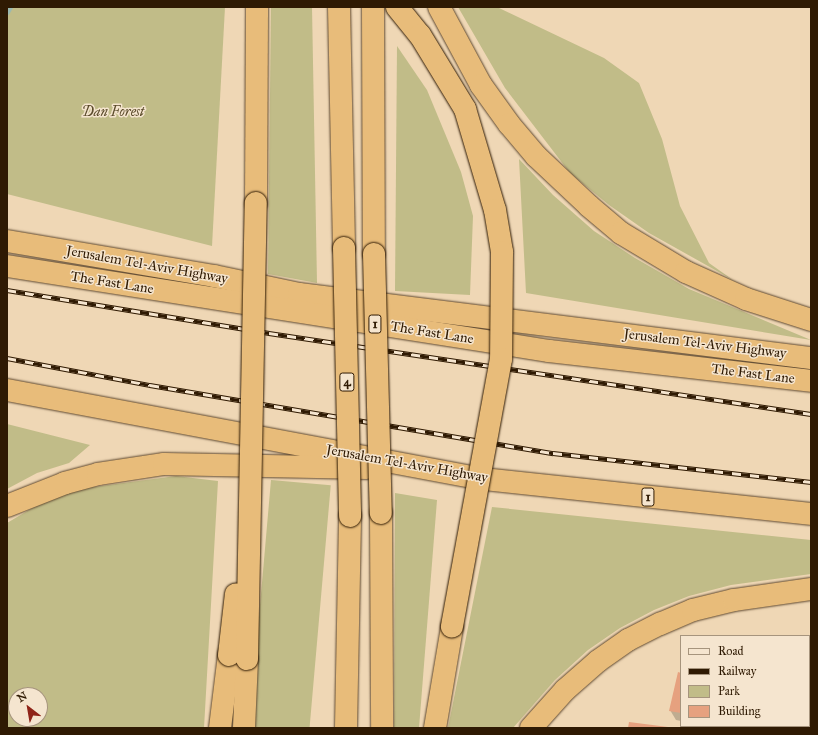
<!DOCTYPE html>
<html>
<head>
<meta charset="utf-8">
<style>
  body { margin:0 }
  #map { position:relative; width:818px; height:735px; overflow:hidden; background:#efd7b5; font-family:"IM FELL Great Primer",serif }
  div>[style] { position:absolute }
  [style*='--x'] { left:calc(var(--x)*1px); top:calc(var(--y)*1px); width:calc(var(--w)*1px); rotate:calc(var(--a)*1deg) }
  .green>* { inset:0; background:#c1bc88; transform-origin:0 0 }
  .shadow>* { inset:0; background:#0003 }
  .stream>* { height:4.5px; margin:-2.25px; padding:0 2.25px; transform-origin:2.25px; border-radius:2.25px; background:#9ab9b1 }
  .building>* { inset:0; background:#e6a17f }
  .roads { filter:drop-shadow(0 0 1px #5f4930) drop-shadow(0 0 1px #5f4930) }
  .minor>* { height:22px; margin:-11px; padding:0 11px; transform-origin:11px; border-radius:11px; background:#f5e5cf }
  .highway>* { height:22px; margin:-11px; padding:0 11px; transform-origin:11px; border-radius:11px; background:#e8bc7a }
  .rail>* { height:4.5px; margin-top:-2.25px; transform-origin:0; background:repeating-linear-gradient(90deg,#f5e5cf 0 9px,#2f1a03 0 18px); box-sizing:border-box; border-block:1px solid #2f1a03 }
  .bridges { filter:drop-shadow(0 0 1px #2f1a03) drop-shadow(0 0 1px #2f1a03) }
  .highway-bridge>* { height:22px; margin:-11px; padding:0 11px; transform-origin:11px; border-radius:11px; background:#e8bc7a }
  span { translate:-50% -50%; white-space:nowrap; text-align:center; line-height:1.15; -webkit-text-stroke:3px #f5e5cf; paint-order:stroke }
  .shield-label span { padding:1px 3px; background:#f5e5cf; border:1px solid; border-radius:3px; -webkit-text-stroke-width:0 }
  .shield-label { font-size:13px; color:#2f1a03; font-weight:700 }
  .park-label { font-size:14px; color:#5b4b2b; font-style:italic }
  .street-label { font-size:14px; color:#2f1a03 }
  .frame { position:absolute; inset:0; border:8px solid #2f1a03; pointer-events:none }
  .legend { position:absolute; left:680px; top:635px; width:130px; height:92px; box-sizing:border-box; background:#f5e5cf; border:1px solid #a6947d; margin:0; padding:5px 7px; list-style:none; font-size:12px; color:#2f1a03 }
  .legend li { display:flex; align-items:center; gap:8px; height:20px }
  .legend b { width:20px; border:1px solid #a6947d }
  .north { position:absolute; left:8px; top:687px; width:40px; height:40px; box-sizing:border-box; background:#f5e5cf; border:1px solid #a6947d; border-radius:50%; rotate:329deg; font-size:11px; font-weight:700; line-height:16px; text-align:center; color:#2f1a03 }
  .north::after { content:''; display:block; margin:auto; width:14px; height:18px; background:#8f2418; clip-path:polygon(50% 0,100% 100%,50% 72%,0 100%) }
</style>
</head>
<body>
<div id="map">
  <div class="green">
    <div style="clip-path:polygon(7px 7px,225px 7px,212px 246px,7px 194px)"></div>
    <div style="clip-path:polygon(271px 7px,312px 7px,317px 283px,268px 274px)"></div>
    <div style="clip-path:polygon(458px 7px,497px 7px,604px 58px,639px 83px,662px 139px,680px 206px,709px 263px,733px 280px,649px 233px,609px 205px,570px 173px,505px 88px)"></div>
    <div style="clip-path:polygon(397px 46px,427px 90px,461px 172px,473px 216px,470px 295px,395px 291px)"></div>
    <div style="clip-path:polygon(519px 159px,553px 195px,594px 231px,635px 258px,689px 289px,811px 340px,526px 293px)"></div>
    <div style="clip-path:polygon(7px 424px,90px 445px,69px 463px,37px 473px,7px 489px)"></div>
    <div style="clip-path:polygon(evenodd,176px 476px,218px 481px,204px 728px,7px 728px,7px 523px,34px 507px,78px 489px,176px 476px,16px 695px,40px 695px,40px 719px,16px 719px,16px 695px)"></div>
    <div style="left:271px;top:480px;width:60px;height:248px;rotate:5deg"></div>
    <div style="clip-path:polygon(395px 493px,437px 500px,419px 728px,394px 728px)"></div>
    <div style="clip-path:polygon(492px 507px,811px 540px,811px 574px,731px 585px,689px 596px,654px 610px,620px 628px,588px 650px,555px 680px,513px 728px,448px 728px)"></div>
  </div>
  <div class="shadow">
    <div style="clip-path:polygon(681px 674px,681px 721px,676px 720px,670px 710px)"></div>
    <div style="clip-path:polygon(726px 726px,766px 726px,766px 728px)"></div>
  </div>
  <div class="stream">
    <div style="--x:7;--y:12;--w:6;--a:-59"></div>
  </div>
  <div class="building">
    <div style="clip-path:polygon(678px 672px,681px 673px,681px 713px,669px 711px)"></div>
    <div style="clip-path:polygon(629px 722px,668px 727px,668px 728px,628px 728px)"></div>
  </div>
  <div class="roads">
    <div class="minor">
      <div style="--x:809;--y:725;--w:3;--a:90"></div>
    </div>
    <div class="highway">
      <div style="--x:339;--y:7;--w:241;--a:88.8"></div>
      <div style="--x:373;--y:7;--w:247;--a:89.8"></div>
      <div style="--x:439;--y:7;--w:89;--a:61.7"></div>
      <div style="--x:481;--y:85;--w:48;--a:54.3"></div>
      <div style="--x:509;--y:124;--w:42;--a:49.8"></div>
      <div style="--x:536;--y:156;--w:73;--a:43.3"></div>
      <div style="--x:589;--y:206;--w:42;--a:40.2"></div>
      <div style="--x:621;--y:233;--w:76;--a:31"></div>
      <div style="--x:686;--y:272;--w:66;--a:24.2"></div>
      <div style="--x:746;--y:299;--w:68;--a:17.9"></div>
      <div style="--x:256;--y:203;--w:196;--a:-89.7"></div>
      <div style="--x:7;--y:241;--w:210;--a:9.6"></div>
      <div style="--x:214;--y:276;--w:87;--a:12"></div>
      <div style="--x:299;--y:294;--w:516;--a:7.13"></div>
      <div style="--x:7;--y:266;--w:549;--a:8.91"></div>
      <div style="--x:549;--y:351;--w:264;--a:6.5"></div>
      <div style="--x:7;--y:390;--w:485;--a:10.6"></div>
      <div style="--x:484;--y:479;--w:329;--a:6.1"></div>
      <div style="--x:7;--y:506;--w:62;--a:-21.6"></div>
      <div style="--x:65;--y:483;--w:34;--a:-15"></div>
      <div style="--x:98;--y:474;--w:67;--a:-8.6"></div>
      <div style="--x:164;--y:464;--w:203;--a:1.1"></div>
      <div style="--x:381;--y:513;--w:215;--a:89.7"></div>
      <div style="--x:220;--y:728;--w:74;--a:-83"></div>
      <div style="--x:244;--y:728;--w:69;--a:-87.5"></div>
      <div style="--x:346;--y:728;--w:212;--a:-88.9"></div>
      <div style="--x:435;--y:728;--w:102;--a:-80.4"></div>
      <div style="--x:531;--y:728;--w:51;--a:-48.2"></div>
      <div style="--x:565;--y:690;--w:44;--a:-41.3"></div>
      <div style="--x:598;--y:661;--w:37;--a:-35"></div>
      <div style="--x:628;--y:640;--w:36;--a:-27"></div>
      <div style="--x:660;--y:624;--w:36;--a:-23"></div>
      <div style="--x:693;--y:610;--w:42;--a:-13.7"></div>
      <div style="--x:734;--y:600;--w:78;--a:-8.1"></div>
    </div>
  </div>
  <div class="rail">
    <div style="--x:7;--y:290;--w:266;--a:9.3"></div>
    <div style="--x:269;--y:333;--w:548;--a:8.5"></div>
    <div style="--x:7;--y:358;--w:146;--a:10.7"></div>
    <div style="--x:150;--y:385;--w:409;--a:9.6"></div>
    <div style="--x:553;--y:453;--w:260;--a:6.4"></div>
  </div>
  <div class="bridges">
    <div class="highway-bridge">
      <div style="--x:397;--y:7;--w:36;--a:51"></div>
      <div style="--x:420;--y:35;--w:87;--a:58.7"></div>
      <div style="--x:465;--y:109;--w:105;--a:73.5"></div>
      <div style="--x:495;--y:210;--w:43;--a:80.5"></div>
      <div style="--x:502;--y:252;--w:107;--a:90.5"></div>
      <div style="--x:501;--y:359;--w:272;--a:100.4"></div>
      <div style="--x:344;--y:248;--w:268;--a:88.7"></div>
      <div style="--x:374;--y:254;--w:259;--a:88.5"></div>
      <div style="--x:229;--y:655;--w:61;--a:-83.5"></div>
      <div style="--x:247;--y:659;--w:456;--a:-88.9"></div>
    </div>
  </div>
  <div class="shield-label">
    <span style="left:375px;top:324px">1</span>
    <span style="left:347px;top:382px">4</span>
    <span style="left:648px;top:497px">1</span>
  </div>
  <div class="park-label">
    <span style="left:113px;top:112px">Dan Forest</span>
  </div>
  <div class="street-label">
    <span style="left:147px;top:265px;rotate:10deg">Jerusalem Tel-Aviv Highway</span>
    <span style="left:112px;top:283px;rotate:9deg">The Fast Lane</span>
    <span style="left:432px;top:333px;rotate:9deg">The Fast Lane</span>
    <span style="left:705px;top:344px;rotate:7deg">Jerusalem Tel-Aviv Highway</span>
    <span style="left:753px;top:374px;rotate:7deg">The Fast Lane</span>
    <span style="left:407px;top:464px;rotate:10deg">Jerusalem Tel-Aviv Highway</span>
  </div>
  <div class="frame"></div>
  <ul class="legend">
  <li><b style="height:5px;background:#f5e5cf"></b>Road</li>
  <li><b style="height:5px;background:#2f1a03"></b>Railway</li>
  <li><b style="height:11px;background:#c1bc88"></b>Park</li>
  <li><b style="height:11px;background:#e6a17f"></b>Building</li>
  </ul>
  <div class="north">N</div>
</div>
</body>
</html>
